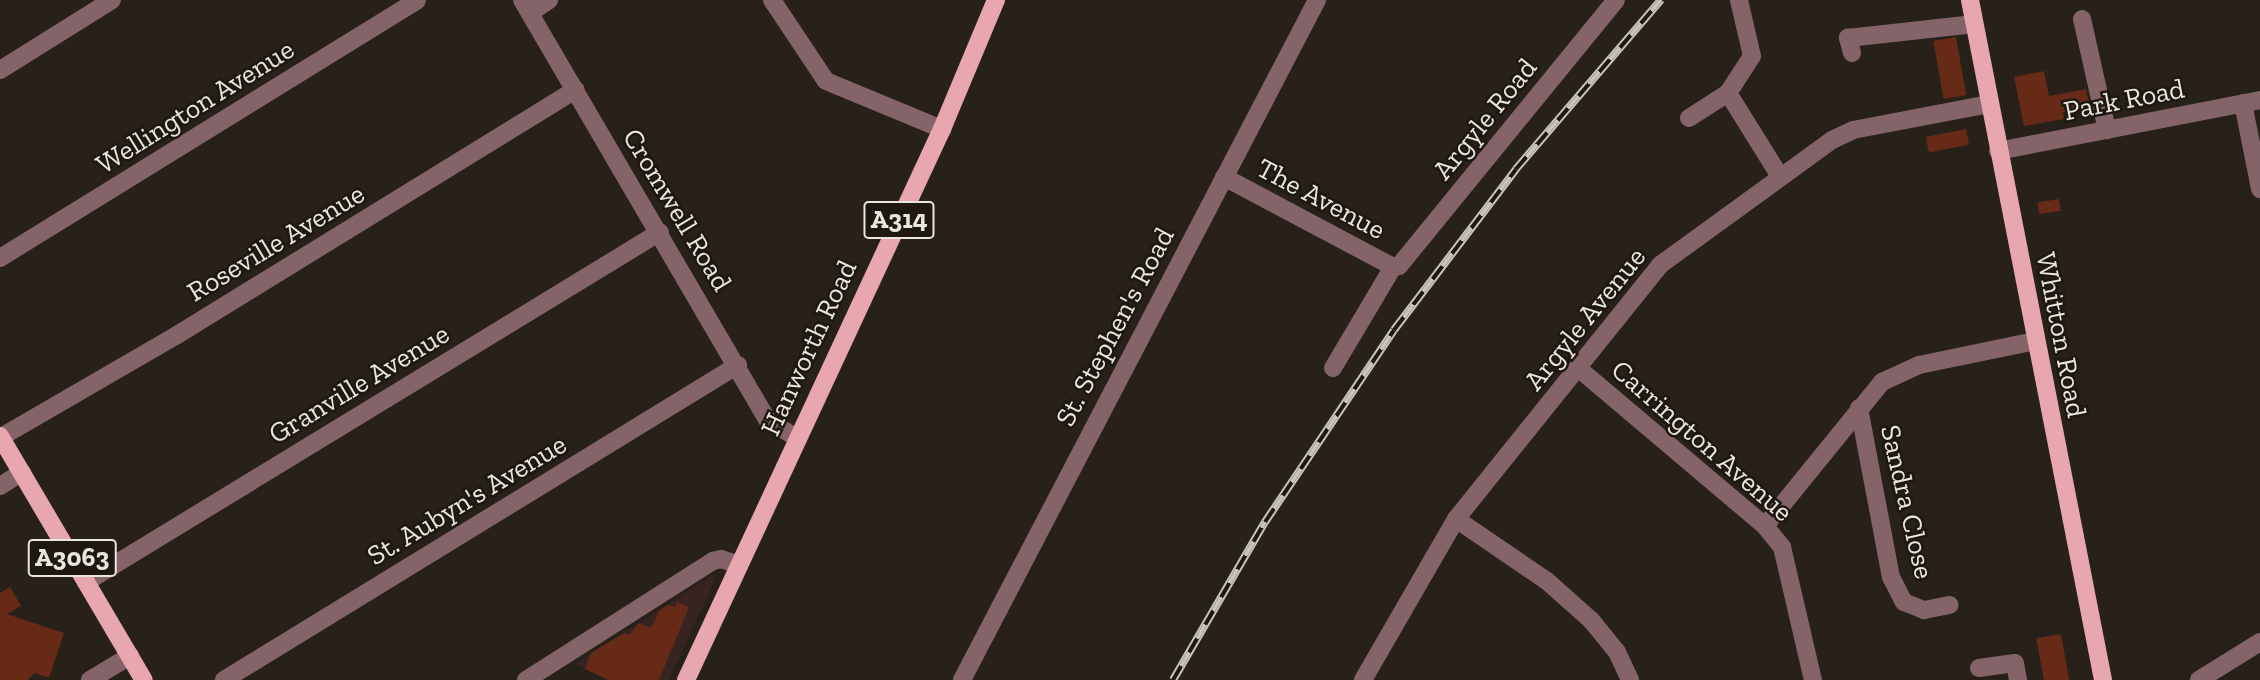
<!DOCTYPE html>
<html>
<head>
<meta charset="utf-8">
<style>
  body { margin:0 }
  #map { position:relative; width:2260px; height:680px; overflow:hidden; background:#27211a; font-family:"Zilla Slab",serif }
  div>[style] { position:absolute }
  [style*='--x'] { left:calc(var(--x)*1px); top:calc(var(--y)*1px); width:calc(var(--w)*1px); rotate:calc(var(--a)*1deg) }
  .commercial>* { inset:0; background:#372420 }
  .building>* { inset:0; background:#662a16; transform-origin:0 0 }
  .minor>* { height:18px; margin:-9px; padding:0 9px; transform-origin:9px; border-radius:9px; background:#846468 }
  .major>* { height:18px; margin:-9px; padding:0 9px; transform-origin:9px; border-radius:9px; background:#e8a6af }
  .rail>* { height:8px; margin-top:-4px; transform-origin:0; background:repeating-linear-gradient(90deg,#1e1811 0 16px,#c7c3be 0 32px); box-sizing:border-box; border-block:2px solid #c7c3be }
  span { translate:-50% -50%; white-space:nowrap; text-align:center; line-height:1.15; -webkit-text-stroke:5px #1e1811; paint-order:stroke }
  .shield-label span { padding:2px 5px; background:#1e1811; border:2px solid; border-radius:5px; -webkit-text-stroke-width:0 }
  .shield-label { font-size:26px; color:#e9e5e0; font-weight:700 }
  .street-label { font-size:28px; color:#e9e5e0 }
</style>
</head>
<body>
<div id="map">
  <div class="commercial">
    <div style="clip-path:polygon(712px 576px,716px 578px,669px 680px,608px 680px,575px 664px)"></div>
  </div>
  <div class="building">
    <div style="left:1956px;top:37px;width:59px;height:23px;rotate:80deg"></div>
    <div style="clip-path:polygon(2044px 71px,2049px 96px,2086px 89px,2090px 107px,2063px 112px,2064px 119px,2024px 126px,2014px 77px)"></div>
    <div style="left:1966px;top:129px;width:16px;height:41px;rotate:79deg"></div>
    <div style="left:2059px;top:199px;width:12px;height:22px;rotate:81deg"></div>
    <div style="clip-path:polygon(10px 587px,21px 606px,7px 614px,64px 633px,49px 678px,34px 673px,28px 680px,0 680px,0 593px)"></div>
    <div style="clip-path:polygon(677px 602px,689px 607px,659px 680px,608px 680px,585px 669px,591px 653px,624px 633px,629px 635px,639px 623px,651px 628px,660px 610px,668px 605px,675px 607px)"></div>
    <div style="left:2061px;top:634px;width:47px;height:25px;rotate:80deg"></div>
  </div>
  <div class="minor">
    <div style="--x:522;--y:0;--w:488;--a:59.7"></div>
    <div style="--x:768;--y:421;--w:32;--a:30"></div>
    <div style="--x:772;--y:0;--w:97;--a:56.3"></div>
    <div style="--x:826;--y:81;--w:126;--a:22.5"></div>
    <div style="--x:530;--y:13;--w:23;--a:-34"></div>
    <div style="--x:2082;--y:19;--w:114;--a:77.3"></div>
    <div style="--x:1852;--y:53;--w:16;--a:-105"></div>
    <div style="--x:1848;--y:38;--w:127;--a:-6.3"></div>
    <div style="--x:0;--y:70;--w:132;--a:-32"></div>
    <div style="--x:1728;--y:93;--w:44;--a:-57"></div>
    <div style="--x:1752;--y:56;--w:57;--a:-103.1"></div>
    <div style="--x:2243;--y:103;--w:88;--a:78.8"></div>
    <div style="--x:1689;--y:118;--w:46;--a:-32.7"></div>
    <div style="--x:1728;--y:93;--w:97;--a:58.1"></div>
    <div style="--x:1998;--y:151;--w:267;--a:-11"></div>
    <div style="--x:1224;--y:177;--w:191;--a:28"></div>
    <div style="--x:0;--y:258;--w:490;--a:-31.7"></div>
    <div style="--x:1393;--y:267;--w:6;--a:-9"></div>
    <div style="--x:1399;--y:266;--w:343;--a:-50.8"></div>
    <div style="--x:1333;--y:368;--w:117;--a:-59.3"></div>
    <div style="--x:1578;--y:368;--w:245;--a:40.2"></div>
    <div style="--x:1765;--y:526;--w:27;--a:51"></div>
    <div style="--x:1782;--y:547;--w:137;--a:76.9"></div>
    <div style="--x:1859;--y:408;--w:172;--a:79.3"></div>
    <div style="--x:1891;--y:577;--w:28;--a:63"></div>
    <div style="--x:1904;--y:602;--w:22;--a:22"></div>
    <div style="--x:1924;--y:610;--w:26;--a:-11"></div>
    <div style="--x:1;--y:437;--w:203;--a:-30.1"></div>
    <div style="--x:177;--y:335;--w:468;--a:-31.6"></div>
    <div style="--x:0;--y:486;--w:26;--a:-32"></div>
    <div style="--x:1456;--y:519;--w:110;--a:34.3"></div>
    <div style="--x:1547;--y:581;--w:59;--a:41.6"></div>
    <div style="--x:1591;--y:620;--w:41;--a:50.9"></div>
    <div style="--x:1617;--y:652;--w:31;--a:65"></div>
    <div style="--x:1765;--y:526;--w:186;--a:-50.9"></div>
    <div style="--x:1882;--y:382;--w:41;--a:-24.7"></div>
    <div style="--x:1919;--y:365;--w:118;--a:-11.7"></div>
    <div style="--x:86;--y:582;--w:672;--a:-31.37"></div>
    <div style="--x:1979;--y:668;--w:36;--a:-8"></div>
    <div style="--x:2015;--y:663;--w:17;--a:80"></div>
    <div style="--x:90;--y:680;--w:47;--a:-31"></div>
    <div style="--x:224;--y:680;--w:603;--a:-31.5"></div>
    <div style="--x:526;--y:680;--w:222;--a:-32.5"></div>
    <div style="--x:713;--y:561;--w:8;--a:-14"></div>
    <div style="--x:721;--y:559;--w:19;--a:18"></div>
    <div style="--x:962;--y:680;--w:767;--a:-62.43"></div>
    <div style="--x:1363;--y:680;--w:186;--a:-60"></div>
    <div style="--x:1456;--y:519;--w:326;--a:-51.2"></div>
    <div style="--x:1660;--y:265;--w:213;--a:-36"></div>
    <div style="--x:1832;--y:140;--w:23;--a:-25"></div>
    <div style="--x:1853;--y:130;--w:138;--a:-10.8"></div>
    <div style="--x:2199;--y:680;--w:72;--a:-31.9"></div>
  </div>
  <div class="major">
    <div style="--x:1970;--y:0;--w:693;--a:78.93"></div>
    <div style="--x:0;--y:436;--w:283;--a:59.5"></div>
    <div style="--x:686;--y:680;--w:608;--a:-65.08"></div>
    <div style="--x:942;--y:129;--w:140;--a:-67.3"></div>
  </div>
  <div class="rail">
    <div style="--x:1173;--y:680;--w:183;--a:-59.8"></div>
    <div style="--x:1265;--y:522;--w:231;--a:-56.1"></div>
    <div style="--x:1394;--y:330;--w:202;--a:-52.8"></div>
    <div style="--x:1516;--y:169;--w:223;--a:-49.4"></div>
  </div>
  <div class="shield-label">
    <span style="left:899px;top:220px">A314</span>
    <span style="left:72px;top:558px">A3063</span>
  </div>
  <div class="street-label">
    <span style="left:2124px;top:100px;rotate:-11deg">Park Road</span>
    <span style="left:195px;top:107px;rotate:-32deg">Wellington Avenue</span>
    <span style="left:1485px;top:119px;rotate:-51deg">Argyle Road</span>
    <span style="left:1321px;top:199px;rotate:28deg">The Avenue</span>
    <span style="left:677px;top:210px;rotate:59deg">Cromwell Road</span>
    <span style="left:276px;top:243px;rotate:-31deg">Roseville Avenue</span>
    <span style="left:1585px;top:319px;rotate:-51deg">Argyle Avenue</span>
    <span style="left:1115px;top:327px;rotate:-62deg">St. Stephen's Road</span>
    <span style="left:2061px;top:335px;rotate:79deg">Whitton Road</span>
    <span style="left:809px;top:348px;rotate:-65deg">Hanworth Road</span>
    <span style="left:359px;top:384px;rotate:-31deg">Granville Avenue</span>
    <span style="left:1702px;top:441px;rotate:41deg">Carrington Avenue</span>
    <span style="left:467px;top:500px;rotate:-31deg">St. Aubyn's Avenue</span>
    <span style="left:1907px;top:502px;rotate:77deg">Sandra Close</span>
  </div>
</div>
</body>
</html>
